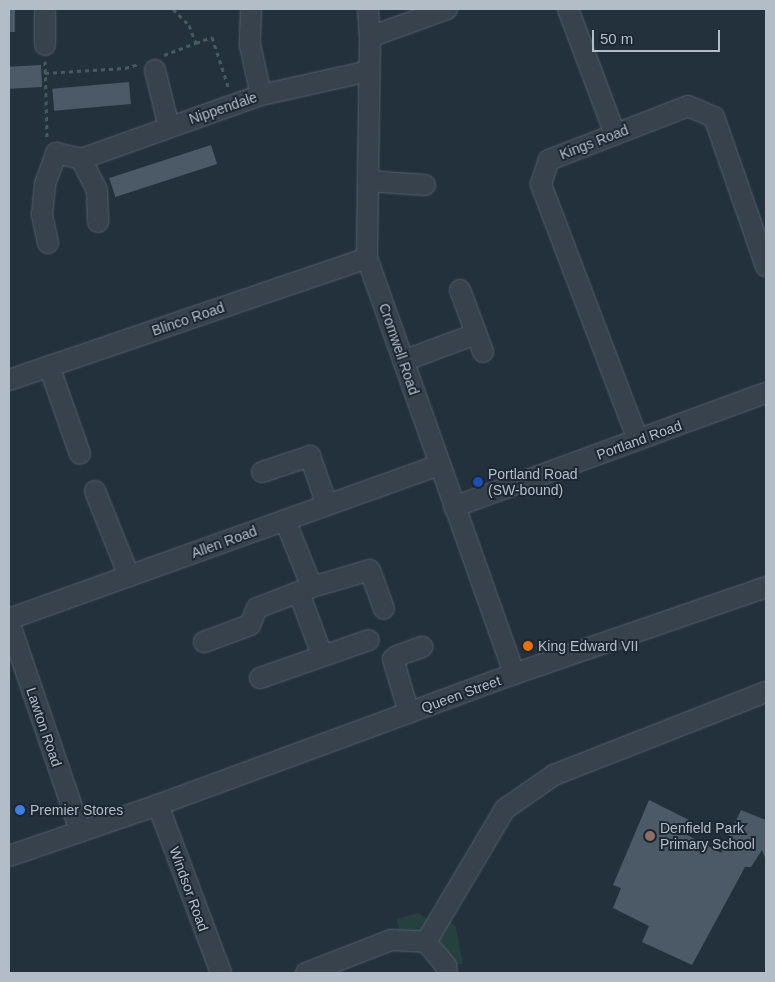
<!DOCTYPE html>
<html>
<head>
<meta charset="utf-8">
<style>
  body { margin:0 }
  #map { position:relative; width:775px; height:982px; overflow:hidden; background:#23313d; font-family:Helvetica,sans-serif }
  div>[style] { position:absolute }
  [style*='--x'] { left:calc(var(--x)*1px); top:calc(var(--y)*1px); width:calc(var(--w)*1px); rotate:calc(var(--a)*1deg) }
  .green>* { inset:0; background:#263f3f }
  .building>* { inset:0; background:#4c5a68; transform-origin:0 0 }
  .path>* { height:3px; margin-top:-1.5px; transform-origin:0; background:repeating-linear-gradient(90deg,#455c5c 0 4px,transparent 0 8px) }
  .roads { filter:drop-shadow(0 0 1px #55606b) drop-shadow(0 0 1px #55606b) }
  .minor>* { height:20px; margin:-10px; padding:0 10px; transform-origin:10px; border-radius:10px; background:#37424d }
  .dots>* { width:14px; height:14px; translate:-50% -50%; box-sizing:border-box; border:2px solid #1c2732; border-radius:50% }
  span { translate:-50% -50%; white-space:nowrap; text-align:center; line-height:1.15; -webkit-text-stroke:4px #1c2732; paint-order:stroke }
  .street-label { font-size:14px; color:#b3bdc8 }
  .poi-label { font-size:14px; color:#b3bdc8 }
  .left { translate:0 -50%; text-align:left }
  .frame { position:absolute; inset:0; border:10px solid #b3bdc8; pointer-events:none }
  .scale { position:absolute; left:592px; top:30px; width:128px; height:22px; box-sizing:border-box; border:2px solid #b3bdc8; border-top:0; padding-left:6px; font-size:15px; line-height:18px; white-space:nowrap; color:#b3bdc8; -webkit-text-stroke:4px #1c2732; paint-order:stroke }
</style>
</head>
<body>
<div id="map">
  <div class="green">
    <div style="clip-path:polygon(418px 913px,442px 927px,448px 920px,456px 927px,463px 964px,450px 964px,400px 932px,396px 919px)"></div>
  </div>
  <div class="building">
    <div style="left:9px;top:9px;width:6px;height:23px"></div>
    <div style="left:41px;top:65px;width:22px;height:32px;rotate:87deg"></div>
    <div style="left:129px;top:82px;width:22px;height:77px;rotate:85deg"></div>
    <div style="left:211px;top:145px;width:20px;height:107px;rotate:72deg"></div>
    <div style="clip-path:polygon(649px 800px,693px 822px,687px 835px,721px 853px,741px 810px,766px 820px,766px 860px,762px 850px,751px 867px,745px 867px,692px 965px,642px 942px,649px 926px,613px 908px,621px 888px,613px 885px)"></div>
  </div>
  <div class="path">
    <div style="--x:173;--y:9;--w:23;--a:45"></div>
    <div style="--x:189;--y:25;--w:19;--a:69"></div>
    <div style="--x:196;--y:43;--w:17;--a:-21"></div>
    <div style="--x:212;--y:37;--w:55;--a:71.9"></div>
    <div style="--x:164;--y:55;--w:34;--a:-21"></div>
    <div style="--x:45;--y:61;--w:78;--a:88.5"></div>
    <div style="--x:45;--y:73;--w:80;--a:-3.6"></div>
    <div style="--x:125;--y:68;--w:15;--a:-16"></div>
  </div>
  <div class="roads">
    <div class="minor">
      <div style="--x:251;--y:9;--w:36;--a:92"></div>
      <div style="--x:250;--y:45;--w:51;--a:77.6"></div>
      <div style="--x:368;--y:9;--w:28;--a:86"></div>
      <div style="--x:370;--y:37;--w:221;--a:90.8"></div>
      <div style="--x:367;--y:258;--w:441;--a:70.5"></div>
      <div style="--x:568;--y:9;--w:134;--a:69.4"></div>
      <div style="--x:370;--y:37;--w:82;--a:-20"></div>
      <div style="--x:45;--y:45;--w:36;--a:-90"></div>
      <div style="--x:155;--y:70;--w:59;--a:76.2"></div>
      <div style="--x:81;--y:159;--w:36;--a:63"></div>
      <div style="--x:97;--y:191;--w:31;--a:88"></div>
      <div style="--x:368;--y:181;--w:57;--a:4"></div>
      <div style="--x:48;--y:243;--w:30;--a:-102"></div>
      <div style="--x:42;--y:214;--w:30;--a:-84"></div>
      <div style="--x:45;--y:184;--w:33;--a:-70"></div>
      <div style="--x:56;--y:153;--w:26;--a:13"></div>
      <div style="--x:81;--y:159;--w:191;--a:-19.6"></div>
      <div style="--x:261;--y:95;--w:111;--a:-12.5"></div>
      <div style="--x:460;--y:290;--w:66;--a:69.6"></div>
      <div style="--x:403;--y:361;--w:78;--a:-20.3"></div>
      <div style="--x:49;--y:366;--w:93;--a:70.6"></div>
      <div style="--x:9;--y:380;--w:378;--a:-18.8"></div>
      <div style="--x:638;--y:440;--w:274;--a:-110.8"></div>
      <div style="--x:541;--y:184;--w:25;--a:-72"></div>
      <div style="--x:549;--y:160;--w:149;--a:-21.2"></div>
      <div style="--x:688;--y:106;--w:28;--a:23"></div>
      <div style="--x:714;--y:117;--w:158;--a:70.8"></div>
      <div style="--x:262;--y:472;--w:51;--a:-18.4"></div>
      <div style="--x:310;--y:456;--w:52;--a:70.9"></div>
      <div style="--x:95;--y:491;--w:92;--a:68.2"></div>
      <div style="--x:454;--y:507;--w:332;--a:-20.1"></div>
      <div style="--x:285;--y:520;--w:72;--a:68.1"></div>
      <div style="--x:299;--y:593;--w:66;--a:69.6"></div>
      <div style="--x:9;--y:619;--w:458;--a:-19.7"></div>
      <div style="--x:9;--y:622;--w:221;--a:71.2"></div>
      <div style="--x:204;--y:642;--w:49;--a:-20.3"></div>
      <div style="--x:250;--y:625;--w:18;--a:-68"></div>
      <div style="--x:257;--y:608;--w:59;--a:-20.9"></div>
      <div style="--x:312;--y:587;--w:60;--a:-16.3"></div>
      <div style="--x:370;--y:570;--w:41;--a:70.3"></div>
      <div style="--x:260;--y:678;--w:115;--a:-19.2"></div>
      <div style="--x:409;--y:713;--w:56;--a:-106.5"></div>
      <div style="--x:393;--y:659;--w:5;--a:-37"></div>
      <div style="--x:397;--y:656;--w:27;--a:-20"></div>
      <div style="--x:158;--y:805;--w:179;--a:69.4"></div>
      <div style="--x:9;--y:856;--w:157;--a:-18.9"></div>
      <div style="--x:158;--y:805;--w:379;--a:-20.2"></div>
      <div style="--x:514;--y:674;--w:267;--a:-19"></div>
      <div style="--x:426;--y:942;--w:155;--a:-59.3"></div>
      <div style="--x:505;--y:809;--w:60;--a:-34.8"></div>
      <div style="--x:554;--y:775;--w:228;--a:-21.4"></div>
      <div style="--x:306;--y:973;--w:91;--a:-21.2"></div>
      <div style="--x:391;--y:940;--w:35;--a:3"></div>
      <div style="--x:426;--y:942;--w:31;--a:50"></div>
      <div style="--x:446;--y:966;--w:7;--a:82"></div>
    </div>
  </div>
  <div class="dots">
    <div style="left:478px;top:482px;background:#1a4fb4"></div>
    <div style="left:528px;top:646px;background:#e8710a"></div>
    <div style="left:20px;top:810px;background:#3f7fe0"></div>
    <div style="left:650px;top:836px;background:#8d6e63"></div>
  </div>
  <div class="street-label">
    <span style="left:223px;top:108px;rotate:-19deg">Nippendale</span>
    <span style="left:594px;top:142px;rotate:-21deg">Kings Road</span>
    <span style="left:188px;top:319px;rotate:-19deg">Blinco Road</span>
    <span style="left:399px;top:349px;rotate:71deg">Cromwell Road</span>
    <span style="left:639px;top:440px;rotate:-20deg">Portland Road</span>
    <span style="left:224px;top:542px;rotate:-20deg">Allen Road</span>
    <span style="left:461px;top:694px;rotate:-20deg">Queen Street</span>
    <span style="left:44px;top:727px;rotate:71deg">Lawton Road</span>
    <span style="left:189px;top:889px;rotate:70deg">Windsor Road</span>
  </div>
  <div class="poi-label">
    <span class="left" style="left:488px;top:482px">Portland Road<br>(SW-bound)</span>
    <span class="left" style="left:538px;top:646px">King Edward VII</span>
    <span class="left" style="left:30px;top:810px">Premier Stores</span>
    <span class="left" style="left:660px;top:836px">Denfield Park<br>Primary School</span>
  </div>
  <div class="frame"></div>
  <div class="scale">50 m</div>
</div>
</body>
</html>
